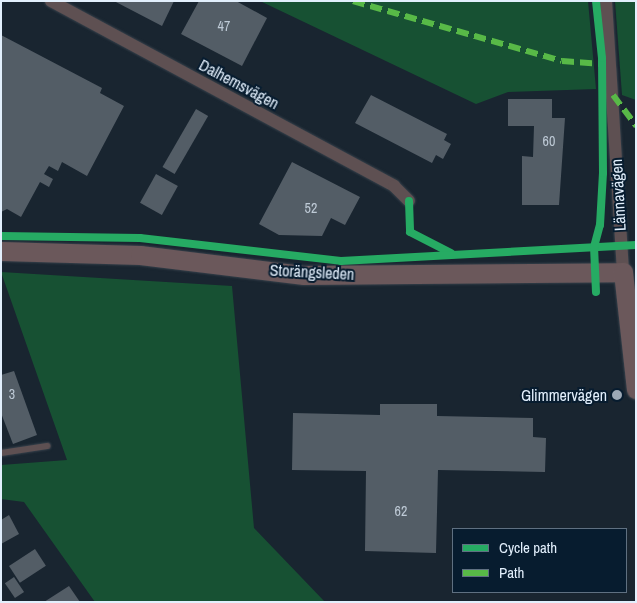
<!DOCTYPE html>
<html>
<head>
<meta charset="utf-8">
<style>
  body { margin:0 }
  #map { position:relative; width:637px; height:603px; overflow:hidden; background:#192530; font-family:"Archivo Narrow",sans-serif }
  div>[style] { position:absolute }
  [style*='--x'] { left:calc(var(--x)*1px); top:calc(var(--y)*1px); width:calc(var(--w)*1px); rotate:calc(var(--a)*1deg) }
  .green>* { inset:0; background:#175133 }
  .building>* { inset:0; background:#535d66; transform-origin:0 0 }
  .roads { filter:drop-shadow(0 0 1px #37414b) drop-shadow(0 0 1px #37414b) }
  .lane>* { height:6px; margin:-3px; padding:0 3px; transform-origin:3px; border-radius:3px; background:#5e5052 }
  .street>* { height:12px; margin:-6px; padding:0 6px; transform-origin:6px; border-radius:6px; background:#5e5052 }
  .secondary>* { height:19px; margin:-9.5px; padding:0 9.5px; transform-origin:9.5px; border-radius:9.5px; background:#6b585b }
  .quiet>* { height:6px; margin-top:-3px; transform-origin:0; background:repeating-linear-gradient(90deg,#58b947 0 12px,transparent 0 18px) }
  .cycleway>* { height:8px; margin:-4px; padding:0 4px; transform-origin:4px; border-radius:4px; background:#26ab63 }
  .dots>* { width:14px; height:14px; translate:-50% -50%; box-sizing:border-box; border:2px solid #071c2f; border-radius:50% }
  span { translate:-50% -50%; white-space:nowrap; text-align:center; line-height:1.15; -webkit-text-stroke:4px #071c2f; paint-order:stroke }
  .number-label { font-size:14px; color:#becad6 }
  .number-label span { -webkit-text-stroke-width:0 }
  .street-label { font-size:16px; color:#e2effc }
  .poi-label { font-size:16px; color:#e2effc }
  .right { translate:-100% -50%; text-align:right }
  .frame { position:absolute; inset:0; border:2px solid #e2effc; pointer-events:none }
  .legend { position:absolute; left:452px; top:528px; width:175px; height:65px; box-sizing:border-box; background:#071c2f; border:1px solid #5f7081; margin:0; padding:6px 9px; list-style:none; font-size:15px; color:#e2effc }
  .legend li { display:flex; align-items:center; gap:10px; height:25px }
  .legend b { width:25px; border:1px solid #5f7081 }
</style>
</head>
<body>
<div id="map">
  <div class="green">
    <div style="clip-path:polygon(260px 1px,588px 1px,596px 89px,508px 92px,476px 104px)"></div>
    <div style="clip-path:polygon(615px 1px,636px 1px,636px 100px,622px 95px)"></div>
    <div style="clip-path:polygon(1px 272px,232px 286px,254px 528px,325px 602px,95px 602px,24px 502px,1px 499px,1px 465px,67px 460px)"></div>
  </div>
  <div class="building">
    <div style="clip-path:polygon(114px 1px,174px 1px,162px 26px)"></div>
    <div style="clip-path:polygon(199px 1px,236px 1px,267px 18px,242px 66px,181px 34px)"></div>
    <div style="clip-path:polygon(1px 35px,102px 88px,100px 93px,124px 106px,87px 176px,62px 162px,58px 171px,49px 166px,44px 174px,53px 179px,49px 187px,40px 182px,21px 217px,7px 209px,1px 212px)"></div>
    <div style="clip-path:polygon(371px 95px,447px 134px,444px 140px,451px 144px,443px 159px,436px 155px,432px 163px,355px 123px)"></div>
    <div style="clip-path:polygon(508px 99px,552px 99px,552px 118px,565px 118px,559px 205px,522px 205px,522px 156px,533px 157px,534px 126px,508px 126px)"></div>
    <div style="left:196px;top:109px;width:14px;height:67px;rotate:30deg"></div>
    <div style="clip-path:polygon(292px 162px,360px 197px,345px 225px,331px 218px,322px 236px,279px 235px,259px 224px)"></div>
    <div style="left:156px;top:174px;width:25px;height:33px;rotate:29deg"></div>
    <div style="clip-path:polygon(14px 371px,37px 435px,13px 444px,1px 413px,1px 375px)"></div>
    <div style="clip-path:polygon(380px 404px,437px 404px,437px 416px,533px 418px,533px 437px,546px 438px,545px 472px,438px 470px,436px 553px,365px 551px,366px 471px,292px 470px,293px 413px,380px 415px)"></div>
    <div style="clip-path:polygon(9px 515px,19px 534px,1px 544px,1px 520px)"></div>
    <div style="left:35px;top:549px;width:20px;height:31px;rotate:57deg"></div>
    <div style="left:14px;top:577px;width:18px;height:11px;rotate:56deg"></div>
    <div style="clip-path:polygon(69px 586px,80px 602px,44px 602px)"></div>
  </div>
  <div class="roads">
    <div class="lane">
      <div style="--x:1;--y:453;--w:47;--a:-8.7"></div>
    </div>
    <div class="street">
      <div style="--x:51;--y:1;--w:390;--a:28.3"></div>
      <div style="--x:394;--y:186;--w:21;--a:45"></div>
      <div style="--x:606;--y:1;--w:272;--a:86.4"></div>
    </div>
    <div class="secondary">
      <div style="--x:1;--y:251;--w:139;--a:1.6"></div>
      <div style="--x:140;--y:255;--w:165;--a:7"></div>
      <div style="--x:304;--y:275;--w:319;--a:-0.5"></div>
      <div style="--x:623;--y:272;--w:118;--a:83.7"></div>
    </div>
  </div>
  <div class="quiet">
    <div style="--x:353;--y:1;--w:217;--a:16"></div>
    <div style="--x:562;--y:61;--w:40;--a:4.3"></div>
    <div style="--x:613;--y:95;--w:39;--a:53"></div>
  </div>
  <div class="cycleway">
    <div style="--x:409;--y:201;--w:31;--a:88"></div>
    <div style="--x:410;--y:232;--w:46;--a:27.1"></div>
    <div style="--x:1;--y:236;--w:139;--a:0.8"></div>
    <div style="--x:140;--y:238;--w:202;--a:6.5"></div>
    <div style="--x:341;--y:261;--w:295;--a:-3.1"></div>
    <div style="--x:596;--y:292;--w:45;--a:-92.5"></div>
    <div style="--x:594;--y:247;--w:23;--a:-75"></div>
    <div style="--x:600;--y:225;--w:52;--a:-86.7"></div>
    <div style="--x:603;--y:173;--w:115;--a:-90.5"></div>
    <div style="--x:602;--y:58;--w:57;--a:-96"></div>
  </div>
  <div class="dots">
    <div style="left:617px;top:395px;background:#9ca8b5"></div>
  </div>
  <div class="number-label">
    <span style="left:224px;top:26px">47</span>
    <span style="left:549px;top:141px">60</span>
    <span style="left:311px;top:208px">52</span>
    <span style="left:12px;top:394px">3</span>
    <span style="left:401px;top:511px">62</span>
  </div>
  <div class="street-label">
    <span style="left:239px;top:84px;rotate:28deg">Dalhemsvägen</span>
    <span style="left:618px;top:195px;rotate:-93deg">Lännavägen</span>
    <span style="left:312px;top:272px;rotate:3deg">Storängsleden</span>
  </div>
  <div class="poi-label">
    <span class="right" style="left:607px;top:395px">Glimmervägen</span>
  </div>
  <div class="frame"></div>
  <ul class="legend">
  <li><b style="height:6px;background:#26ab63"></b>Cycle path</li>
  <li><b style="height:6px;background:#58b947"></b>Path</li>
  </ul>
</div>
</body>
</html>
